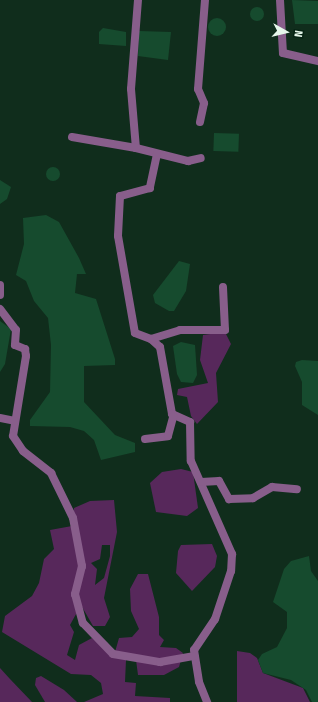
<!DOCTYPE html>
<html>
<head>
<meta charset="utf-8">
<style>
  body { margin:0 }
  #map { position:relative; width:318px; height:702px; overflow:hidden; background:#102d1c; font-family:"Fira Sans Condensed",sans-serif }
  div>[style] { position:absolute }
  [style*='--x'] { left:calc(var(--x)*1px); top:calc(var(--y)*1px); width:calc(var(--w)*1px); rotate:calc(var(--a)*1deg) }
  .green>* { inset:0; background:#57285b }
  .water>* { inset:0; background:#164b2e; transform-origin:0 0 }
  .round { border-radius:50% }
  .minor>* { height:8px; margin:-4px; padding:0 4px; transform-origin:4px; border-radius:4px; background:#885e8b }
  span { translate:-50% -50%; white-space:nowrap; text-align:center; line-height:1.15; -webkit-text-stroke:3px #052313; paint-order:stroke }
  .north { position:absolute; left:266px; top:12px; width:40px; height:40px; -webkit-text-stroke:3px #052313; paint-order:stroke; rotate:98deg; font-size:11px; font-weight:700; line-height:16px; text-align:center; color:#e6f7eb }
  .north::after { content:''; display:block; margin:auto; width:14px; height:18px; background:#e6f7eb; clip-path:polygon(50% 0,100% 100%,50% 72%,0 100%) }
</style>
</head>
<body>
<div id="map">
  <div class="green">
    <div style="clip-path:polygon(225px 332px,231px 344px,216px 373px,218px 402px,197px 424px,191px 416px,187px 397px,177px 395px,178px 389px,208px 383px,200px 360px,203px 335px)"></div>
    <div style="clip-path:polygon(181px 469px,193px 472px,198px 508px,187px 516px,156px 512px,150px 483px,162px 472px)"></div>
    <div style="clip-path:polygon(evenodd,114px 500px,117px 532px,104px 598px,110px 617px,105px 626px,93px 626px,81px 605px,70px 625px,74px 632px,67px 655px,75px 660px,79px 645px,92px 638px,111px 654px,115px 652px,119px 638px,132px 637px,139px 629px,131px 611px,130px 589px,138px 574px,148px 574px,159px 617px,159px 635px,164px 640px,160px 647px,176px 648px,183px 653px,179px 667px,164px 675px,138px 675px,136px 660px,126px 660px,125px 682px,136px 683px,135px 696px,170px 698px,170px 702px,84px 702px,103px 694px,101px 683px,91px 675px,71px 674px,2px 632px,5px 616px,32px 596px,39px 583px,44px 559px,54px 549px,50px 530px,72px 526px,74px 508px,90px 501px,114px 500px,102px 545px,110px 545px,110px 556px,104px 578px,95px 585px,97px 569px,91px 563px,100px 559px,102px 545px)"></div>
    <div style="clip-path:polygon(212px 544px,217px 556px,215px 567px,192px 591px,176px 573px,178px 551px,181px 545px)"></div>
    <div style="clip-path:polygon(237px 651px,250px 653px,257px 658px,263px 673px,303px 688px,310px 702px,237px 702px)"></div>
    <div style="clip-path:polygon(0 668px,10px 679px,32px 702px,0 702px)"></div>
    <div style="clip-path:polygon(41px 676px,64px 690px,77px 702px,45px 702px,35px 685px,36px 678px)"></div>
  </div>
  <div class="water">
    <div style="clip-path:polygon(292px 0,318px 1px,318px 24px,295px 24px)"></div>
    <div class="round" style="left:250px;top:7px;width:14px;height:14px"></div>
    <div class="round" style="left:208px;top:18px;width:18px;height:18px"></div>
    <div style="clip-path:polygon(103px 28px,126px 32px,126px 46px,99px 44px,99px 32px)"></div>
    <div style="clip-path:polygon(139px 31px,171px 32px,168px 60px,138px 56px)"></div>
    <div style="left:214px;top:133px;width:25px;height:18px;rotate:2deg"></div>
    <div class="round" style="left:46px;top:167px;width:14px;height:14px"></div>
    <div style="clip-path:polygon(0 180px,11px 187px,7px 199px,0 204px)"></div>
    <div style="clip-path:polygon(46px 215px,59px 222px,79px 258px,86px 274px,77px 274px,75px 293px,96px 299px,115px 359px,115px 365px,84px 366px,84px 402px,115px 435px,135px 443px,135px 452px,101px 460px,94px 440px,84px 431px,70px 427px,30px 426px,30px 420px,50px 392px,51px 345px,48px 318px,34px 301px,26px 281px,16px 275px,24px 244px,23px 218px)"></div>
    <div style="clip-path:polygon(179px 261px,190px 264px,186px 291px,174px 311px,169px 311px,155px 303px,153px 295px)"></div>
    <div style="clip-path:polygon(0 321px,11px 329px,5px 364px,0 372px)"></div>
    <div style="clip-path:polygon(181px 342px,195px 345px,197px 375px,193px 383px,181px 382px,177px 374px,173px 346px)"></div>
    <div style="clip-path:polygon(302px 360px,318px 361px,318px 415px,302px 405px,302px 382px,295px 366px,296px 362px)"></div>
    <div style="clip-path:polygon(309px 556px,311px 571px,318px 581px,318px 702px,312px 702px,306px 690px,291px 680px,263px 673px,258px 660px,262px 654px,277px 647px,287px 628px,287px 612px,273px 602px,284px 569px,291px 561px)"></div>
  </div>
  <div class="minor">
    <div style="--x:138;--y:0;--w:89;--a:94.5"></div>
    <div style="--x:131;--y:89;--w:59;--a:85.2"></div>
    <div style="--x:136;--y:148;--w:54;--a:14"></div>
    <div style="--x:188;--y:161;--w:13;--a:-13"></div>
    <div style="--x:280;--y:0;--w:53;--a:86.8"></div>
    <div style="--x:283;--y:53;--w:36;--a:13"></div>
    <div style="--x:200;--y:122;--w:19;--a:-78"></div>
    <div style="--x:204;--y:103;--w:15;--a:-113"></div>
    <div style="--x:198;--y:89;--w:89;--a:-85.5"></div>
    <div style="--x:72;--y:137;--w:65;--a:9.8"></div>
    <div style="--x:157;--y:154;--w:35;--a:102"></div>
    <div style="--x:150;--y:188;--w:31;--a:165"></div>
    <div style="--x:120;--y:196;--w:40;--a:92.9"></div>
    <div style="--x:118;--y:236;--w:98;--a:80.1"></div>
    <div style="--x:135;--y:333;--w:17;--a:21"></div>
    <div style="--x:151;--y:339;--w:12;--a:42"></div>
    <div style="--x:160;--y:347;--w:68;--a:79.8"></div>
    <div style="--x:172;--y:414;--w:20;--a:24"></div>
    <div style="--x:190;--y:422;--w:39;--a:89"></div>
    <div style="--x:191;--y:461;--w:102;--a:66.2"></div>
    <div style="--x:232;--y:554;--w:17;--a:93"></div>
    <div style="--x:231;--y:571;--w:51;--a:108.4"></div>
    <div style="--x:215;--y:619;--w:37;--a:124"></div>
    <div style="--x:194;--y:650;--w:32;--a:81"></div>
    <div style="--x:199;--y:682;--w:22;--a:68"></div>
    <div style="--x:0;--y:285;--w:10;--a:90"></div>
    <div style="--x:0;--y:309;--w:26;--a:53"></div>
    <div style="--x:16;--y:330;--w:15;--a:94"></div>
    <div style="--x:15;--y:345;--w:11;--a:22"></div>
    <div style="--x:25;--y:349;--w:7;--a:82"></div>
    <div style="--x:26;--y:356;--w:81;--a:99.2"></div>
    <div style="--x:13;--y:436;--w:18;--a:56"></div>
    <div style="--x:23;--y:451;--w:36;--a:38"></div>
    <div style="--x:51;--y:473;--w:50;--a:63.9"></div>
    <div style="--x:73;--y:518;--w:49;--a:79.4"></div>
    <div style="--x:82;--y:566;--w:29;--a:104"></div>
    <div style="--x:75;--y:594;--w:30;--a:75"></div>
    <div style="--x:83;--y:623;--w:43;--a:45.9"></div>
    <div style="--x:113;--y:654;--w:48;--a:9.7"></div>
    <div style="--x:160;--y:662;--w:35;--a:-10"></div>
    <div style="--x:151;--y:339;--w:30;--a:-17"></div>
    <div style="--x:180;--y:330;--w:45;--a:0"></div>
    <div style="--x:225;--y:330;--w:43;--a:-92.7"></div>
    <div style="--x:0;--y:418;--w:15;--a:11"></div>
    <div style="--x:145;--y:439;--w:23;--a:-7"></div>
    <div style="--x:168;--y:436;--w:20;--a:-75"></div>
    <div style="--x:201;--y:482;--w:18;--a:-3"></div>
    <div style="--x:219;--y:481;--w:21;--a:61"></div>
    <div style="--x:229;--y:499;--w:24;--a:-2"></div>
    <div style="--x:253;--y:498;--w:22;--a:-30"></div>
    <div style="--x:272;--y:487;--w:25;--a:5"></div>
  </div>
  <div class="north">N</div>
</div>
</body>
</html>
